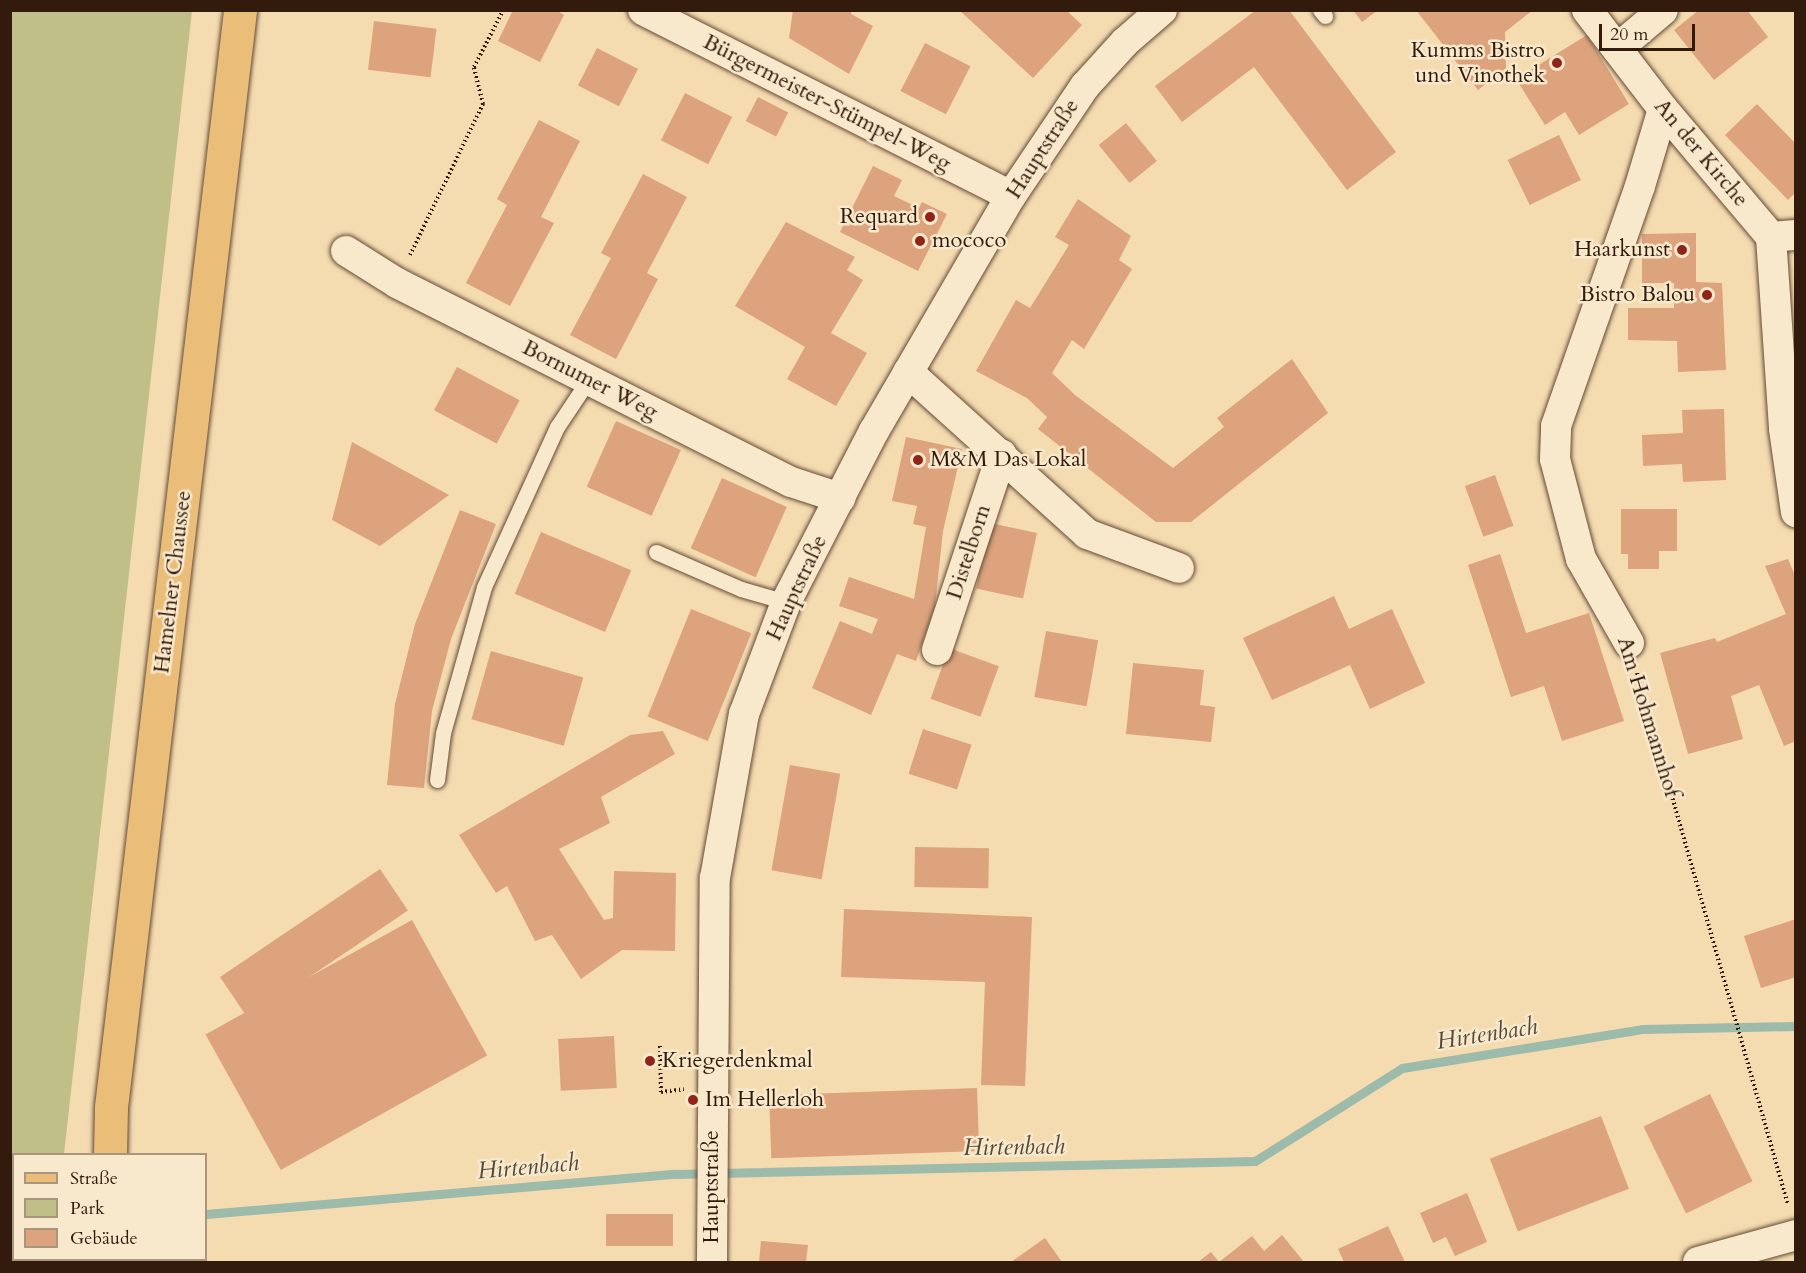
<!DOCTYPE html>
<html>
<head>
<meta charset="utf-8">
<style>
  body { margin:0 }
  #map { position:relative; width:1806px; height:1273px; overflow:hidden; background:#f5dbb0; font-family:Cardo,serif }
  div>[style] { position:absolute }
  [style*='--x'] { left:calc(var(--x)*1px); top:calc(var(--y)*1px); width:calc(var(--w)*1px); rotate:calc(var(--a)*1deg) }
  .green>* { inset:0; background:#c0bf88 }
  .stream>* { height:9px; margin:-4.5px; padding:0 4.5px; transform-origin:4.5px; border-radius:4.5px; background:#9cbbab }
  .building>* { inset:0; background:#dca37d; transform-origin:0 0 }
  .path>* { height:4px; margin-top:-2px; transform-origin:0; background:repeating-linear-gradient(90deg,#321b0c 0 1.5px,transparent 0 4.5px) }
  .roads { filter:drop-shadow(0 0 2px #634b35) drop-shadow(0 0 2px #634b35) }
  .lane>* { height:15px; margin:-7.5px; padding:0 7.5px; transform-origin:7.5px; border-radius:7.5px; background:#f8e8cc }
  .street>* { height:30px; margin:-15px; padding:0 15px; transform-origin:15px; border-radius:15px; background:#f8e8cc }
  .primary>* { height:33px; margin:-16.5px; padding:0 16.5px; transform-origin:16.5px; border-radius:16.5px; background:#eabe78 }
  .dots>* { width:16px; height:16px; translate:-50% -50%; box-sizing:border-box; border:3px solid #f8e8cc; border-radius:50% }
  span { translate:-50% -50%; white-space:nowrap; text-align:center; line-height:1.15; -webkit-text-stroke:5px #f8e8cc; paint-order:stroke }
  .poi-label { font-size:22px; color:#321b0c }
  .right { translate:-100% -50%; text-align:right }
  .left { translate:0 -50%; text-align:left }
  .street-label { font-size:22px; color:#321b0c }
  .water-label { font-size:24px; color:#524b3c; font-style:italic }
  .frame { position:absolute; inset:0; border:12px solid #321b0c; pointer-events:none }
  .legend { position:absolute; left:12px; top:1153px; width:195px; height:108px; box-sizing:border-box; background:#f8e8cc; border:2px solid #a9967f; margin:0; padding:8px 10px; list-style:none; font-size:18px; color:#321b0c }
  .legend li { display:flex; align-items:center; gap:12px; height:30px }
  .legend b { width:30px; border:2px solid #a9967f }
  .scale { position:absolute; left:1599px; top:24px; width:96px; height:27px; box-sizing:border-box; border:3px solid #321b0c; border-top:0; padding-left:8px; font-size:18px; line-height:21px; white-space:nowrap; color:#321b0c; -webkit-text-stroke:4px #f8e8cc; paint-order:stroke }
</style>
</head>
<body>
<div id="map">
  <div class="green">
    <div style="clip-path:polygon(10px 11px,192px 11px,64px 1154px,14px 1154px,14px 1260px,59px 1260px,59px 1262px,10px 1262px)"></div>
  </div>
  <div class="stream">
    <div style="--x:206;--y:1214;--w:470;--a:-4.9"></div>
    <div style="--x:674;--y:1174;--w:581;--a:-1.28"></div>
    <div style="--x:1255;--y:1161;--w:174;--a:-32.3"></div>
    <div style="--x:1402;--y:1068;--w:243;--a:-9.2"></div>
    <div style="--x:1642;--y:1029;--w:154;--a:-1.1"></div>
    <div style="--x:10;--y:1226;--w:4;--a:0"></div>
  </div>
  <div class="building">
    <div style="clip-path:polygon(513px 10px,556px 10px,564px 15px,540px 62px,498px 41px)"></div>
    <div style="clip-path:polygon(793px 10px,851px 10px,851px 14px,873px 26px,849px 74px,789px 38px)"></div>
    <div style="clip-path:polygon(959px 10px,1066px 10px,1082px 25px,1033px 78px)"></div>
    <div style="clip-path:polygon(1256px 10px,1289px 10px,1396px 152px,1347px 190px,1254px 67px,1182px 122px,1155px 86px)"></div>
    <div style="clip-path:polygon(1353px 10px,1378px 10px,1362px 22px)"></div>
    <div style="clip-path:polygon(1416px 10px,1533px 10px,1505px 32px,1506px 68px,1478px 90px)"></div>
    <div style="clip-path:polygon(1699px 10px,1747px 10px,1768px 37px,1714px 80px,1674px 30px)"></div>
    <div style="left:374px;top:21px;width:63px;height:49px;rotate:7deg"></div>
    <div style="clip-path:polygon(1587px 35px,1629px 104px,1579px 135px,1565px 112px,1545px 125px,1516px 79px)"></div>
    <div style="left:925px;top:43px;width:51px;height:54px;rotate:27deg"></div>
    <div style="left:597px;top:48px;width:46px;height:42px;rotate:27deg"></div>
    <div style="left:685px;top:93px;width:53px;height:53px;rotate:27deg"></div>
    <div style="left:758px;top:97px;width:34px;height:27px;rotate:27deg"></div>
    <div style="clip-path:polygon(1757px 104px,1796px 144px,1796px 192px,1788px 200px,1725px 135px)"></div>
    <div style="clip-path:polygon(539px 120px,580px 141px,541px 217px,554px 223px,510px 306px,466px 283px,507px 205px,497px 199px)"></div>
    <div style="left:1126px;top:123px;width:49px;height:35px;rotate:51deg"></div>
    <div style="left:1559px;top:135px;width:50px;height:57px;rotate:64deg"></div>
    <div style="clip-path:polygon(873px 166px,902px 180px,894px 196px,919px 208px,922px 202px,947px 214px,918px 271px,840px 232px)"></div>
    <div style="clip-path:polygon(643px 174px,687px 197px,647px 273px,658px 279px,616px 359px,570px 335px,611px 258px,601px 253px)"></div>
    <div style="clip-path:polygon(1078px 199px,1131px 236px,1119px 260px,1132px 269px,1084px 349px,1072px 340px,1052px 373px,1075px 395px,1173px 468px,1224px 427px,1217px 418px,1292px 359px,1328px 413px,1191px 522px,1156px 522px,1038px 429px,1047px 417px,1027px 398px,976px 371px,1016px 300px,1030px 308px,1069px 245px,1055px 237px)"></div>
    <div style="clip-path:polygon(786px 222px,855px 257px,847px 270px,863px 280px,831px 333px,867px 353px,836px 406px,787px 379px,805px 347px,735px 306px)"></div>
    <div style="clip-path:polygon(1696px 233px,1696px 282px,1722px 283px,1726px 370px,1678px 372px,1677px 341px,1628px 340px,1628px 308px,1674px 308px,1674px 283px,1642px 283px,1642px 234px)"></div>
    <div style="left:457px;top:367px;width:71px;height:49px;rotate:28deg"></div>
    <div style="clip-path:polygon(1724px 409px,1726px 480px,1683px 482px,1682px 464px,1643px 466px,1642px 435px,1683px 433px,1682px 410px)"></div>
    <div style="left:616px;top:421px;width:71px;height:72px;rotate:24deg"></div>
    <div style="clip-path:polygon(906px 437px,962px 449px,943px 531px,935px 606px,916px 661px,897px 654px,871px 715px,812px 688px,840px 621px,872px 634px,878px 619px,839px 606px,849px 577px,914px 599px,926px 527px,913px 524px,917px 506px,892px 501px)"></div>
    <div style="clip-path:polygon(352px 442px,449px 495px,380px 546px,332px 520px)"></div>
    <div style="left:1495px;top:475px;width:54px;height:32px;rotate:70deg"></div>
    <div style="left:722px;top:478px;width:71px;height:77px;rotate:24deg"></div>
    <div style="clip-path:polygon(1621px 509px,1677px 509px,1677px 551px,1659px 551px,1659px 569px,1628px 569px,1628px 554px,1621px 554px)"></div>
    <div style="clip-path:polygon(460px 510px,496px 524px,451px 639px,432px 711px,424px 788px,387px 785px,395px 704px,415px 624px)"></div>
    <div style="left:990px;top:523px;width:48px;height:67px;rotate:12deg"></div>
    <div style="left:541px;top:532px;width:98px;height:67px;rotate:23deg"></div>
    <div style="clip-path:polygon(1500px 554px,1526px 633px,1589px 613px,1624px 721px,1562px 741px,1544px 686px,1511px 697px,1468px 565px)"></div>
    <div style="clip-path:polygon(1788px 559px,1796px 578px,1796px 741px,1784px 746px,1759px 685px,1731px 696px,1743px 739px,1688px 754px,1660px 653px,1715px 638px,1717px 642px,1786px 614px,1765px 566px)"></div>
    <div style="clip-path:polygon(1334px 596px,1349px 629px,1392px 609px,1425px 683px,1370px 709px,1350px 665px,1272px 700px,1243px 638px)"></div>
    <div style="left:691px;top:609px;width:65px;height:116px;rotate:22deg"></div>
    <div style="left:1046px;top:631px;width:53px;height:67px;rotate:10deg"></div>
    <div style="left:949px;top:648px;width:53px;height:54px;rotate:20deg"></div>
    <div style="left:491px;top:651px;width:96px;height:71px;rotate:16deg"></div>
    <div style="clip-path:polygon(1133px 663px,1204px 670px,1200px 705px,1215px 707px,1211px 742px,1126px 734px)"></div>
    <div style="left:923px;top:729px;width:51px;height:47px;rotate:18deg"></div>
    <div style="clip-path:polygon(663px 731px,675px 754px,601px 797px,610px 823px,559px 849px,604px 920px,613px 918px,614px 871px,676px 873px,675px 951px,622px 950px,581px 979px,552px 935px,535px 941px,507px 886px,496px 893px,459px 835px,630px 735px)"></div>
    <div style="left:790px;top:765px;width:51px;height:107px;rotate:10deg"></div>
    <div style="left:915px;top:847px;width:74px;height:40px;rotate:1deg"></div>
    <div style="left:380px;top:869px;width:50px;height:193px;rotate:56deg"></div>
    <div style="clip-path:polygon(844px 909px,1032px 917px,1025px 1086px,981px 1085px,985px 982px,841px 977px)"></div>
    <div style="clip-path:polygon(1796px 919px,1796px 977px,1761px 988px,1744px 936px)"></div>
    <div style="left:412px;top:920px;width:155px;height:236px;rotate:61deg"></div>
    <div style="left:614px;top:1036px;width:52px;height:56px;rotate:87deg"></div>
    <div style="left:977px;top:1088px;width:63px;height:208px;rotate:88deg"></div>
    <div style="left:1710px;top:1094px;width:97px;height:74px;rotate:64deg"></div>
    <div style="left:1601px;top:1116px;width:78px;height:119px;rotate:69deg"></div>
    <div style="clip-path:polygon(1467px 1193px,1487px 1242px,1455px 1256px,1446px 1237px,1433px 1243px,1420px 1213px)"></div>
    <div style="left:606px;top:1214px;width:67px;height:32px"></div>
    <div style="clip-path:polygon(1388px 1226px,1405px 1262px,1344px 1262px,1338px 1249px)"></div>
    <div style="clip-path:polygon(1282px 1235px,1304px 1262px,1219px 1262px,1252px 1236px,1264px 1251px)"></div>
    <div style="clip-path:polygon(1045px 1238px,1062px 1262px,1011px 1262px)"></div>
    <div style="clip-path:polygon(761px 1241px,808px 1245px,806px 1262px,759px 1262px)"></div>
    <div style="clip-path:polygon(1211px 1252px,1219px 1262px,1198px 1262px)"></div>
  </div>
  <div class="path">
    <div style="--x:410;--y:255;--w:168;--a:-64.2"></div>
    <div style="--x:483;--y:104;--w:38;--a:-104"></div>
    <div style="--x:474;--y:67;--w:64;--a:-63"></div>
    <div style="--x:1637;--y:673;--w:553;--a:74.15"></div>
    <div style="--x:660;--y:1046;--w:46;--a:88.8"></div>
    <div style="--x:661;--y:1092;--w:23;--a:-7"></div>
    <div style="--x:10;--y:1173;--w:4;--a:0"></div>
    <div style="--x:29;--y:1260;--w:2;--a:90"></div>
  </div>
  <div class="roads">
    <div class="lane">
      <div style="--x:1320;--y:10;--w:8;--a:50"></div>
      <div style="--x:656;--y:552;--w:93;--a:23.5"></div>
      <div style="--x:741;--y:589;--w:47;--a:16.1"></div>
      <div style="--x:437;--y:780;--w:47;--a:-82.7"></div>
      <div style="--x:443;--y:733;--w:152;--a:-74.3"></div>
      <div style="--x:484;--y:587;--w:176;--a:-65.5"></div>
      <div style="--x:557;--y:427;--w:58;--a:-56.3"></div>
    </div>
    <div class="street">
      <div style="--x:643;--y:10;--w:412;--a:26.8"></div>
      <div style="--x:1587;--y:10;--w:125;--a:52.5"></div>
      <div style="--x:1663;--y:109;--w:167;--a:49.8"></div>
      <div style="--x:1617;--y:49;--w:60;--a:-40.3"></div>
      <div style="--x:1771;--y:237;--w:192;--a:86.1"></div>
      <div style="--x:1784;--y:429;--w:84;--a:81.8"></div>
      <div style="--x:1771;--y:237;--w:25;--a:-5"></div>
      <div style="--x:346;--y:251;--w:60;--a:32.1"></div>
      <div style="--x:397;--y:283;--w:441;--a:26.8"></div>
      <div style="--x:791;--y:482;--w:52;--a:18.1"></div>
      <div style="--x:908;--y:372;--w:241;--a:42.1"></div>
      <div style="--x:1087;--y:534;--w:98;--a:20.3"></div>
      <div style="--x:1629;--y:643;--w:97;--a:-119.7"></div>
      <div style="--x:1581;--y:559;--w:103;--a:-104.6"></div>
      <div style="--x:1555;--y:459;--w:33;--a:-88"></div>
      <div style="--x:1556;--y:426;--w:254;--a:-70.7"></div>
      <div style="--x:1640;--y:186;--w:80;--a:-73.4"></div>
      <div style="--x:937;--y:650;--w:206;--a:-71.7"></div>
      <div style="--x:712;--y:1262;--w:384;--a:-89.6"></div>
      <div style="--x:715;--y:878;--w:167;--a:-80"></div>
      <div style="--x:744;--y:714;--w:120;--a:-69.4"></div>
      <div style="--x:786;--y:602;--w:192;--a:-62.8"></div>
      <div style="--x:874;--y:431;--w:272;--a:-59.8"></div>
      <div style="--x:1011;--y:196;--w:133;--a:-56.1"></div>
      <div style="--x:1085;--y:86;--w:59;--a:-47.7"></div>
      <div style="--x:1125;--y:42;--w:49;--a:-40.9"></div>
      <div style="--x:1698;--y:1262;--w:102;--a:-15.4"></div>
    </div>
    <div class="primary">
      <div style="--x:110;--y:1154;--w:47;--a:-88.8"></div>
      <div style="--x:111;--y:1107;--w:1105;--a:-83.29"></div>
      <div style="--x:108;--y:1262;--w:2;--a:-90"></div>
    </div>
  </div>
  <div class="dots">
    <div style="left:1557px;top:63px;background:#8f2418"></div>
    <div style="left:930px;top:217px;background:#8f2418"></div>
    <div style="left:920px;top:241px;background:#8f2418"></div>
    <div style="left:1682px;top:250px;background:#8f2418"></div>
    <div style="left:1707px;top:295px;background:#8f2418"></div>
    <div style="left:918px;top:460px;background:#8f2418"></div>
    <div style="left:650px;top:1061px;background:#8f2418"></div>
    <div style="left:693px;top:1100px;background:#8f2418"></div>
  </div>
  <div class="poi-label">
    <span class="right" style="left:1545px;top:63px">Kumms Bistro<br>und Vinothek</span>
    <span class="right" style="left:918px;top:217px">Requard</span>
    <span class="left" style="left:932px;top:241px">mococo</span>
    <span class="right" style="left:1670px;top:250px">Haarkunst</span>
    <span class="right" style="left:1695px;top:295px">Bistro Balou</span>
    <span class="left" style="left:930px;top:460px">M&amp;M Das Lokal</span>
    <span class="left" style="left:662px;top:1061px">Kriegerdenkmal</span>
    <span class="left" style="left:705px;top:1100px">Im Hellerloh</span>
  </div>
  <div class="street-label">
    <span style="left:827px;top:103px;rotate:27deg">Bürgermeister-Stümpel-Weg</span>
    <span style="left:1043px;top:149px;rotate:-57deg">Hauptstraße</span>
    <span style="left:1701px;top:153px;rotate:50deg">An der Kirche</span>
    <span style="left:590px;top:380px;rotate:27deg">Bornumer Weg</span>
    <span style="left:969px;top:552px;rotate:-72deg">Distelborn</span>
    <span style="left:173px;top:582px;rotate:-83deg">Hamelner Chaussee</span>
    <span style="left:797px;top:588px;rotate:-65deg">Hauptstraße</span>
    <span style="left:1648px;top:717px;rotate:73deg">Am Hohmannhof</span>
    <span style="left:712px;top:1187px;rotate:-90deg">Hauptstraße</span>
  </div>
  <div class="water-label">
    <span style="left:1487px;top:1034px;rotate:-9deg">Hirtenbach</span>
    <span style="left:1014px;top:1147px;rotate:-1deg">Hirtenbach</span>
    <span style="left:528px;top:1167px;rotate:-5deg">Hirtenbach</span>
  </div>
  <div class="frame"></div>
  <ul class="legend">
  <li><b style="height:8px;background:#eabe78"></b>Straße</li>
  <li><b style="height:16px;background:#c0bf88"></b>Park</li>
  <li><b style="height:16px;background:#dca37d"></b>Gebäude</li>
  </ul>
  <div class="scale">20 m</div>
</div>
</body>
</html>
